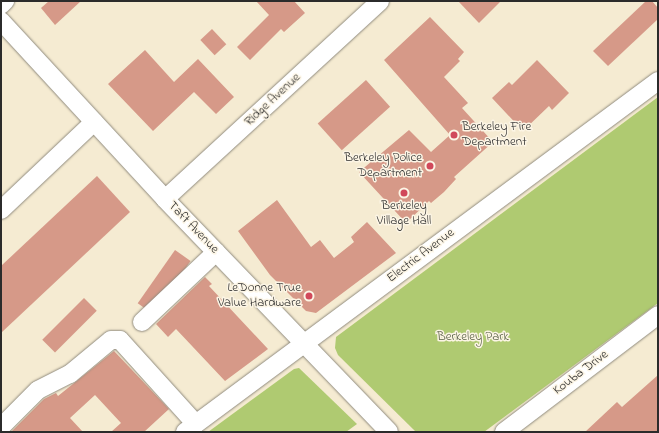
<!DOCTYPE html>
<html>
<head>
<meta charset="utf-8">
<style>
  body { margin:0 }
  #map { position:relative; width:659px; height:433px; overflow:hidden; background:#f5ebd2; font-family:"Indie Flower",sans-serif }
  div>[style] { position:absolute }
  [style*='--x'] { left:calc(var(--x)*1px); top:calc(var(--y)*1px); width:calc(var(--w)*1px); rotate:calc(var(--a)*1deg) }
  .green>* { inset:0; background:#afca71 }
  .building>* { inset:0; background:#d69988; transform-origin:0 0 }
  .roads { filter:drop-shadow(0 0 1px #908b7e) drop-shadow(0 0 1px #908b7e) }
  .minor>* { height:18px; margin:-9px; padding:0 9px; transform-origin:9px; border-radius:9px; background:#fff }
  .dots>* { width:11px; height:11px; translate:-50% -50%; box-sizing:border-box; border:2px solid #fcf5e5; border-radius:50% }
  span { translate:-50% -50%; white-space:nowrap; text-align:center; line-height:1.15; -webkit-text-stroke:3px #fcf5e5; paint-order:stroke }
  .street-label { font-size:13px; color:#2b2b2b }
  .poi-label { font-size:13px; color:#2b2b2b }
  .left { translate:0 -50%; text-align:left }
  .right { translate:-100% -50%; text-align:right }
  .park-label { font-size:13px; color:#535b40 }
  .frame { position:absolute; inset:0; border:2px solid #2b2b2b; pointer-events:none }
</style>
</head>
<body>
<div id="map">
  <div class="green">
    <div style="clip-path:polygon(658px 97px,658px 303px,484px 432px,416px 432px,338px 355px,335px 348px,336px 337px)"></div>
    <div style="clip-path:polygon(299px 368px,357px 424px,346px 432px,208px 432px,294px 369px)"></div>
  </div>
  <div class="building">
    <div style="clip-path:polygon(49px 1px,81px 1px,55px 25px,41px 8px)"></div>
    <div style="clip-path:polygon(256px 1px,294px 1px,305px 13px,284px 32px,281px 29px,250px 60px,237px 47px,269px 15px)"></div>
    <div style="clip-path:polygon(458px 1px,501px 1px,479px 23px)"></div>
    <div style="clip-path:polygon(646px 1px,652px 1px,658px 8px,658px 19px,608px 66px,593px 51px)"></div>
    <div style="clip-path:polygon(430px 17px,464px 52px,458px 59px,460px 61px,444px 77px,468px 103px,462px 108px,493px 142px,454px 177px,456px 179px,444px 192px,431px 203px,429px 201px,406px 223px,359px 172px,409px 130px,431px 152px,450px 135px,384px 60px)"></div>
    <div style="left:212px;top:29px;width:21px;height:16px;rotate:47deg"></div>
    <div style="clip-path:polygon(145px 50px,174px 82px,198px 59px,234px 97px,216px 114px,194px 92px,153px 131px,108px 84px)"></div>
    <div style="clip-path:polygon(537px 60px,569px 93px,552px 110px,549px 106px,523px 131px,492px 98px,509px 82px,512px 85px)"></div>
    <div style="left:366px;top:80px;width:36px;height:65px;rotate:48deg"></div>
    <div style="clip-path:polygon(97px 176px,130px 212px,1px 333px,1px 266px)"></div>
    <div style="clip-path:polygon(277px 200px,311px 247px,320px 240px,334px 258px,354px 242px,351px 237px,367px 222px,396px 253px,316px 313px,306px 311px,270px 275px,238px 231px)"></div>
    <div style="left:175px;top:250px;width:19px;height:65px;rotate:35deg"></div>
    <div style="clip-path:polygon(205px 277px,212px 284px,209px 286px,268px 349px,225px 381px,176px 329px,168px 337px,156px 324px)"></div>
    <div style="left:84px;top:298px;width:18px;height:59px;rotate:45deg"></div>
    <div style="clip-path:polygon(114px 351px,169px 409px,144px 432px,111px 432px,121px 423px,95px 395px,70px 418px,83px 432px,11px 432px,44px 399px,56px 393px,58px 396px)"></div>
    <div style="clip-path:polygon(658px 375px,658px 432px,585px 432px,617px 402px,622px 407px)"></div>
  </div>
  <div class="roads">
    <div class="minor">
      <div style="--x:1;--y:5;--w:6;--a:-45"></div>
      <div style="--x:1;--y:21;--w:242;--a:47.3"></div>
      <div style="--x:165;--y:199;--w:323;--a:46.1"></div>
      <div style="--x:165;--y:199;--w:292;--a:-42.6"></div>
      <div style="--x:1;--y:210;--w:128;--a:-43.4"></div>
      <div style="--x:142;--y:322;--w:102;--a:-43.4"></div>
      <div style="--x:1;--y:427;--w:52;--a:-45"></div>
      <div style="--x:38;--y:390;--w:36;--a:-27"></div>
      <div style="--x:70;--y:374;--w:53;--a:-39.7"></div>
      <div style="--x:111;--y:340;--w:9;--a:0"></div>
      <div style="--x:120;--y:340;--w:113;--a:47.9"></div>
      <div style="--x:185;--y:432;--w:589;--a:-36.58"></div>
      <div style="--x:504;--y:432;--w:193;--a:-37.2"></div>
    </div>
  </div>
  <div class="dots">
    <div style="left:454px;top:135px;background:#d1495b"></div>
    <div style="left:430px;top:166px;background:#d1495b"></div>
    <div style="left:404px;top:193px;background:#d1495b"></div>
    <div style="left:309px;top:296px;background:#d1495b"></div>
  </div>
  <div class="street-label">
    <span style="left:273px;top:100px;rotate:-43deg">Ridge Avenue</span>
    <span style="left:193px;top:228px;rotate:46deg">Taft Avenue</span>
    <span style="left:421px;top:256px;rotate:-37deg">Electric Avenue</span>
    <span style="left:581px;top:373px;rotate:-37deg">Kouba Drive</span>
  </div>
  <div class="poi-label">
    <span class="left" style="left:462px;top:135px">Berkeley Fire<br>Department</span>
    <span class="right" style="left:422px;top:166px">Berkeley Police<br>Department</span>
    <span style="left:404px;top:214px">Berkeley<br>Village Hall</span>
    <span class="right" style="left:301px;top:296px">LeDonne True<br>Value Hardware</span>
  </div>
  <div class="park-label">
    <span style="left:473px;top:337px">Berkeley Park</span>
  </div>
  <div class="frame"></div>
</div>
</body>
</html>
